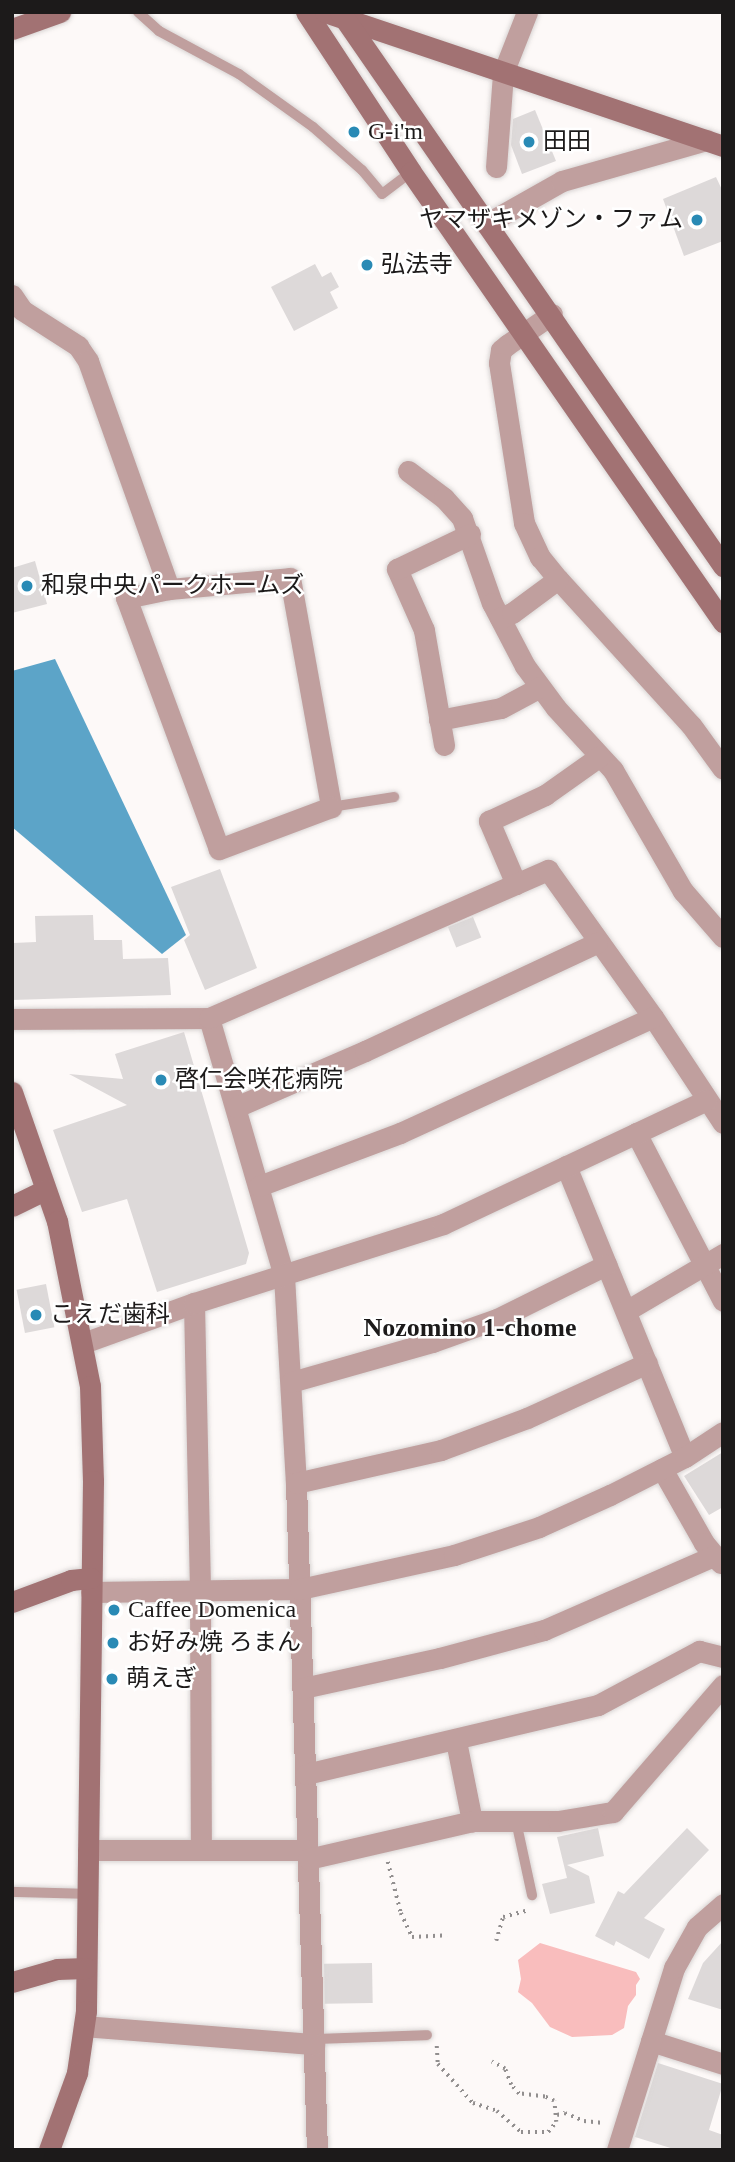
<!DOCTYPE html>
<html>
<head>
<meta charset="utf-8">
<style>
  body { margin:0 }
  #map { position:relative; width:735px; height:2162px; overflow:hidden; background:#fdf9f8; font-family:"Times New Roman","Noto Sans JP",serif }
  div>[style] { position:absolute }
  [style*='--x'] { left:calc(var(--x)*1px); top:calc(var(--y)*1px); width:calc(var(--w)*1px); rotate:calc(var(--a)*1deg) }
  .green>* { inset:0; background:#f9bdbd }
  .water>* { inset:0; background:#5ca4c8 }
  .building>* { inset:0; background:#ddd9d9; transform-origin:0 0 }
  .path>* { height:3.5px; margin-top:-1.75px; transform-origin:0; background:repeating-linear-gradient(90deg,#928f8f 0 2px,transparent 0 7px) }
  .roads { filter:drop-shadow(0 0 2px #d9d5d4) drop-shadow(0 0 2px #d9d5d4) }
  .lane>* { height:10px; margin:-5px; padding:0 5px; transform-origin:5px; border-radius:5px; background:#c09f9e }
  .street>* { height:21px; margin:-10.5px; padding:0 10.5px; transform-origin:10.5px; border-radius:10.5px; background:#c09f9e }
  .secondary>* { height:21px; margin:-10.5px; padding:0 10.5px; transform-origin:10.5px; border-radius:10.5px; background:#a27273 }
  .dots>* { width:19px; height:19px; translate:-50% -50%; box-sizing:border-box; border:4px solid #fff; border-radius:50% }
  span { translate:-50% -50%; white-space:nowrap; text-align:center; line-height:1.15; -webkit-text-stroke:5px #fff; paint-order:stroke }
  .poi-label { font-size:24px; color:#1c1a1a }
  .left { translate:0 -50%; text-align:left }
  .right { translate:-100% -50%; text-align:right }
  .neighbourhood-label { font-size:26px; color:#1c1a1a; font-weight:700 }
  .frame { position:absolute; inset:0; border:14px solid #1c1a1a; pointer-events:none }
</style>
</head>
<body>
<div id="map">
  <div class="green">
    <div style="clip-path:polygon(540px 1943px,636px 1972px,640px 1979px,636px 1985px,636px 1995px,628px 2006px,624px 2028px,612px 2035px,572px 2037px,550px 2027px,532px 2003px,518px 1992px,521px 1979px,518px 1960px)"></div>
  </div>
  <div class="water">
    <div style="clip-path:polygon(55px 659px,186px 935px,162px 954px,12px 827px,12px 671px)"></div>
  </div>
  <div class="building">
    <div style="clip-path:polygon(535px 110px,556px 161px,522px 174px,511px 145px,513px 119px)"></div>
    <div style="clip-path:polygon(716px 177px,723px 192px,723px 241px,684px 256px,663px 199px)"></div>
    <div style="clip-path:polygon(315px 264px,322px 277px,331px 272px,339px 287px,330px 292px,338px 308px,294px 331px,271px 287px)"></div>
    <div style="clip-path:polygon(35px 561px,47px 604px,12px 613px,12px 568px)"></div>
    <div style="clip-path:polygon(220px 869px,257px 968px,205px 990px,184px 940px,190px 935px,171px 887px)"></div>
    <div style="clip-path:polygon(93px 915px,94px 940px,122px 940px,123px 959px,168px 958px,171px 995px,12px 1000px,13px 943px,36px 942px,35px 916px)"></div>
    <div style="left:473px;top:917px;width:22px;height:27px;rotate:68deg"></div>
    <div style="clip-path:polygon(184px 1032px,249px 1253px,246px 1264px,157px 1292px,127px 1199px,82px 1212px,53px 1130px,127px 1105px,69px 1074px,123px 1079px,115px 1054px)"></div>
    <div style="left:46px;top:1284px;width:44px;height:30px;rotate:79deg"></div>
    <div style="clip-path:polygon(723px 1452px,723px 1507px,709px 1515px,684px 1476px)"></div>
    <div style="clip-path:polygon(598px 1828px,604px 1856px,567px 1865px,589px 1876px,595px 1903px,550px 1914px,542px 1884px,567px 1878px,557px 1837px)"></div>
    <div style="clip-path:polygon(687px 1828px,709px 1850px,644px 1918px,665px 1929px,649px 1959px,616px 1941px,614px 1946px,595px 1936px,618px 1891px,624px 1894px)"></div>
    <div style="clip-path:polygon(723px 1941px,723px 2010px,688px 1999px,703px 1963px)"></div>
    <div style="left:372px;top:1963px;width:40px;height:48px;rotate:89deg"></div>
    <div style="clip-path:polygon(658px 2063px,723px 2084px,709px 2130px,723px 2135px,723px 2150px,677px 2150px,635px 2137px)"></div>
  </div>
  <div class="path">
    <div style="--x:388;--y:1862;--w:53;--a:75.7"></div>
    <div style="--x:401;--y:1913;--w:26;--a:65"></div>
    <div style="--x:412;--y:1937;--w:35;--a:-3"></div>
    <div style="--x:496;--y:1941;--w:25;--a:-74"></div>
    <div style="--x:503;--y:1917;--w:24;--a:-15"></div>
    <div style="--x:437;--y:2046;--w:18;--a:87"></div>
    <div style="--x:438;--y:2064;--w:52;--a:48.1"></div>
    <div style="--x:473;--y:2103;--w:25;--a:18"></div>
    <div style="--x:497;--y:2111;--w:32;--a:41"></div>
    <div style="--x:521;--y:2132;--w:27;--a:0"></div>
    <div style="--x:548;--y:2132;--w:13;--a:-51"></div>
    <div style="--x:556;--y:2122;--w:21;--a:-95"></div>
    <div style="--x:554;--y:2101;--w:10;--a:-156"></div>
    <div style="--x:545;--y:2097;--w:26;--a:-173"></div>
    <div style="--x:519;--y:2094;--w:12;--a:-132"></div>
    <div style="--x:511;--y:2085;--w:17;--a:-111"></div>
    <div style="--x:505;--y:2069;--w:15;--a:-152"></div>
    <div style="--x:557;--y:2115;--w:8;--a:-14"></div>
    <div style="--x:565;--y:2113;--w:21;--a:23"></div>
    <div style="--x:584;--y:2121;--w:20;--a:6"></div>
  </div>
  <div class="roads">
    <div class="lane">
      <div style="--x:138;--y:12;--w:28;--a:42"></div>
      <div style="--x:159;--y:31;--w:91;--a:28.3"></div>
      <div style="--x:239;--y:74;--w:91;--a:35.6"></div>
      <div style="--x:313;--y:127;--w:65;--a:41.3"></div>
      <div style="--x:362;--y:170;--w:31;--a:50"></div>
      <div style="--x:382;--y:194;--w:36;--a:-37"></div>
      <div style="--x:331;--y:807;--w:64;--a:-9"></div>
      <div style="--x:516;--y:1821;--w:76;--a:77.8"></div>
      <div style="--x:13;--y:1892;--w:74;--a:1.5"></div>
      <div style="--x:314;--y:2039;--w:113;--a:-2"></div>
    </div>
    <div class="street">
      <div style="--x:496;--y:167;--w:94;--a:-85.7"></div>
      <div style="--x:503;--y:73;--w:66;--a:-68.5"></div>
      <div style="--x:486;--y:224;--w:87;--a:-29.5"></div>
      <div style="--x:562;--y:181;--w:150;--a:-15.9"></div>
      <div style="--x:12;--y:295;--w:18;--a:56"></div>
      <div style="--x:22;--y:310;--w:67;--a:32.7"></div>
      <div style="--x:78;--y:346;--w:18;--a:56"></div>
      <div style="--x:88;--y:361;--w:242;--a:70.4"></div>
      <div style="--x:552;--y:314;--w:55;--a:145.4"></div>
      <div style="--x:507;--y:345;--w:8;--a:140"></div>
      <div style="--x:501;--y:350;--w:13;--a:99"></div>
      <div style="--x:499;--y:363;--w:162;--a:81.1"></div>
      <div style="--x:524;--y:523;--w:38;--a:65"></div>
      <div style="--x:540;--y:557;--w:28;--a:51"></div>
      <div style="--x:558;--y:579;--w:197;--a:47.7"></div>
      <div style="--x:691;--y:725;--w:54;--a:54"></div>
      <div style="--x:408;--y:471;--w:45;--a:36.9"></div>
      <div style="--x:444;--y:498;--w:27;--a:48"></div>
      <div style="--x:462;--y:518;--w:90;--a:70.6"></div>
      <div style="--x:492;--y:603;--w:71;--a:62.4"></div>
      <div style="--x:525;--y:666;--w:52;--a:53.6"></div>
      <div style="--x:556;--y:708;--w:84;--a:47.4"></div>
      <div style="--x:613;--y:770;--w:140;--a:60"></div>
      <div style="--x:683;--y:891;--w:61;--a:49"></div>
      <div style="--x:290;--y:578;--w:233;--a:79.8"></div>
      <div style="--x:331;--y:807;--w:120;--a:159.4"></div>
      <div style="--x:219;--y:849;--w:268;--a:-110.3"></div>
      <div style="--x:126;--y:598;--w:44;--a:-11.8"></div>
      <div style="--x:169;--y:589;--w:121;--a:-5.2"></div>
      <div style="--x:500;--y:618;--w:13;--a:-23"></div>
      <div style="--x:512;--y:613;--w:57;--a:-36.5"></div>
      <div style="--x:439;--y:720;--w:63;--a:-11"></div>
      <div style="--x:501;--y:708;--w:44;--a:-28.3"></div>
      <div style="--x:444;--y:745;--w:117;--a:-99.9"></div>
      <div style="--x:424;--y:630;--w:67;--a:-113.9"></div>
      <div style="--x:397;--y:569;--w:81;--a:-25.6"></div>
      <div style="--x:516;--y:884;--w:69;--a:-113.2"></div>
      <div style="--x:489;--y:821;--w:62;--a:-24.9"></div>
      <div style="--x:545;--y:795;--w:67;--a:-35.3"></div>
      <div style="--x:209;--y:1018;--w:269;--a:73.8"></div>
      <div style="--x:284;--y:1276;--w:207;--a:86.7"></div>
      <div style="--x:296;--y:1483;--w:667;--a:88.2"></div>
      <div style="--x:12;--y:1019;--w:197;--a:-0.3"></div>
      <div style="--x:209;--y:1018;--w:370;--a:-23.6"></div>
      <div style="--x:548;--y:870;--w:181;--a:54.5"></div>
      <div style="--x:653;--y:1017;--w:127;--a:56.6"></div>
      <div style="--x:236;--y:1107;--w:141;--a:-23.5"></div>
      <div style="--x:365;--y:1051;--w:256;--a:-25"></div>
      <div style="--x:636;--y:1133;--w:189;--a:62.6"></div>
      <div style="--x:566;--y:1166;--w:314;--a:67.8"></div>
      <div style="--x:259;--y:1186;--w:151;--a:-20.6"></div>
      <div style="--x:400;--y:1133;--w:278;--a:-24.6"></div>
      <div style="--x:194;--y:1303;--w:289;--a:88.8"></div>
      <div style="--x:200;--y:1592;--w:258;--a:89.8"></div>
      <div style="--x:626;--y:1311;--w:113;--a:-30.4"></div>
      <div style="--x:83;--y:1343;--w:118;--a:-19.8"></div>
      <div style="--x:194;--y:1303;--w:261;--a:-17.6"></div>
      <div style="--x:443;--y:1224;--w:291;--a:-25.2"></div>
      <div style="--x:291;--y:1382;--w:147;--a:-15.8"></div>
      <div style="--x:432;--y:1342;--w:69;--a:-19.5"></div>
      <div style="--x:497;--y:1319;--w:122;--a:-26.4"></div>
      <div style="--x:662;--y:1469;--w:85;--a:60.4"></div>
      <div style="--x:704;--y:1543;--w:26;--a:50"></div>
      <div style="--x:296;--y:1483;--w:149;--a:-12.8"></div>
      <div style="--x:441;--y:1450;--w:92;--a:-20.4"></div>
      <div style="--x:527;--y:1418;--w:132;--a:-24.6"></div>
      <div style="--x:91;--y:1592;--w:209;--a:-0.8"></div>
      <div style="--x:300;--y:1589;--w:158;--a:-12.4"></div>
      <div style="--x:454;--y:1555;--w:89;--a:-18.2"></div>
      <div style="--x:539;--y:1527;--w:78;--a:-24.3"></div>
      <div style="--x:610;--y:1495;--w:84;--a:-26.9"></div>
      <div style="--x:685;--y:1457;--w:45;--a:-33.3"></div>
      <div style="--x:303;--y:1688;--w:140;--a:-12.4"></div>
      <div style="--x:440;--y:1658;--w:108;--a:-15.1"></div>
      <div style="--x:544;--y:1630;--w:184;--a:-23.6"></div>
      <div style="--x:456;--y:1741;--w:82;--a:78.7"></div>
      <div style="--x:306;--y:1774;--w:300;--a:-13.3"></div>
      <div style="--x:598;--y:1705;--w:115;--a:-28.1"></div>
      <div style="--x:699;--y:1651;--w:25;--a:14"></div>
      <div style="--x:88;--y:1850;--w:220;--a:0"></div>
      <div style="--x:308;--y:1859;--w:168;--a:-13"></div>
      <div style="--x:472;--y:1821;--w:86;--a:0"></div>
      <div style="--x:558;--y:1821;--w:56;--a:-9.3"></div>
      <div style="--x:613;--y:1812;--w:168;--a:-49.1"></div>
      <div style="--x:84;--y:2026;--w:231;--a:4.5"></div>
      <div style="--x:651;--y:2041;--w:76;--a:17.7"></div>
      <div style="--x:617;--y:2150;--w:191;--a:-72.6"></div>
      <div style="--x:674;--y:1968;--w:47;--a:-60.7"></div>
      <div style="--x:697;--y:1927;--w:35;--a:-41"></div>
    </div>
    <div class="secondary">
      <div style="--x:306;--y:12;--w:191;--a:56.7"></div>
      <div style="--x:411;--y:172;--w:548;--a:55.27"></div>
      <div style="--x:325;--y:12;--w:420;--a:18.6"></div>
      <div style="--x:340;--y:12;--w:674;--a:55.34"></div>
      <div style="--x:12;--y:29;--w:51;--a:-19.5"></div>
      <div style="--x:12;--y:1092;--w:137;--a:70.8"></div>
      <div style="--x:57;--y:1221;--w:168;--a:78.7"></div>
      <div style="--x:90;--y:1386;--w:95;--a:88.2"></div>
      <div style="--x:93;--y:1481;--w:530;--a:90.76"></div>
      <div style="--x:86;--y:2011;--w:63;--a:98.3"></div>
      <div style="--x:77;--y:2073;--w:82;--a:110"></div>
      <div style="--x:12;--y:1206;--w:37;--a:-26"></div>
      <div style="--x:12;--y:1602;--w:63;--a:-20.4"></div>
      <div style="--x:71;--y:1580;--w:20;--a:-6"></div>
      <div style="--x:12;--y:1982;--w:47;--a:-16.1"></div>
      <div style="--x:57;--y:1969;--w:29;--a:-2"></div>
    </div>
  </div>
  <div class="dots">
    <div style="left:354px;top:132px;background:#298ab5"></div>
    <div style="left:529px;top:142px;background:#298ab5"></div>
    <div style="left:697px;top:220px;background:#298ab5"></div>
    <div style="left:367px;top:265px;background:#298ab5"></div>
    <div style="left:27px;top:586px;background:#298ab5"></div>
    <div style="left:161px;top:1080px;background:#298ab5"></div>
    <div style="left:36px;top:1315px;background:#298ab5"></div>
    <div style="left:114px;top:1610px;background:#298ab5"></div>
    <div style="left:113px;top:1643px;background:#298ab5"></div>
    <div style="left:112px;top:1679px;background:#298ab5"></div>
  </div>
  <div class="poi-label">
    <span class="left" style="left:368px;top:132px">G-i'm</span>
    <span class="left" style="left:543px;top:142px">田田</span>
    <span class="right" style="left:683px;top:220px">ヤマザキメゾン・ファム</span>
    <span class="left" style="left:381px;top:265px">弘法寺</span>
    <span class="left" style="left:41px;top:586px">和泉中央パークホームズ</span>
    <span class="left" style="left:175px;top:1080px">啓仁会咲花病院</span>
    <span class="left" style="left:50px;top:1315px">こえだ歯科</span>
    <span class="left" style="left:128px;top:1610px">Caffee Domenica</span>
    <span class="left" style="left:127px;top:1643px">お好み焼 ろまん</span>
    <span class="left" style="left:126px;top:1679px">萌えぎ</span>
  </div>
  <div class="neighbourhood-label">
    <span style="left:470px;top:1328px">Nozomino 1-chome</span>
  </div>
  <div class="frame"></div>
</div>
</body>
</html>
